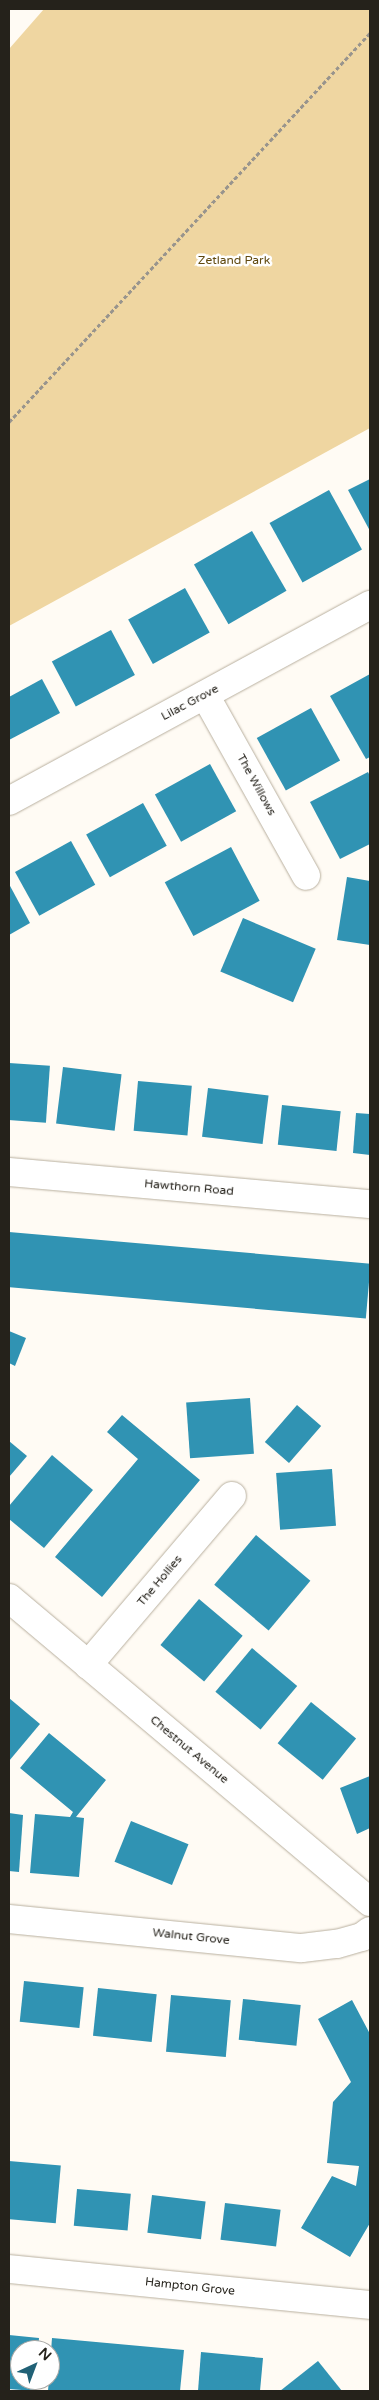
<!DOCTYPE html>
<html>
<head>
<meta charset="utf-8">
<style>
  body { margin:0 }
  #map { position:relative; width:379px; height:2400px; overflow:hidden; background:#fffbf4; font-family:"Varela Round",sans-serif }
  div>[style] { position:absolute }
  [style*='--x'] { left:calc(var(--x)*1px); top:calc(var(--y)*1px); width:calc(var(--w)*1px); rotate:calc(var(--a)*1deg) }
  .green>* { inset:0; background:#efd6a1 }
  .building>* { inset:0; background:#3093b3; transform-origin:0 0 }
  .path>* { height:3px; margin-top:-1.5px; transform-origin:0; background:repeating-linear-gradient(90deg,#98948d 0 4px,transparent 0 6.5px) }
  .roads { filter:drop-shadow(0 0 1px #b9b09f) drop-shadow(0 0 1px #b9b09f) }
  .minor>* { height:28px; margin:-14px; padding:0 14px; transform-origin:14px; border-radius:14px; background:#fff }
  span { translate:-50% -50%; white-space:nowrap; text-align:center; line-height:1.15; -webkit-text-stroke:5px #fff; paint-order:stroke }
  .park-label { font-size:12px; color:#60490f }
  .street-label { font-size:12px; color:#25221b }
  .frame { position:absolute; inset:0; border:10px solid #25221b; pointer-events:none }
  .north { position:absolute; left:10px; top:2340px; width:50px; height:50px; box-sizing:border-box; background:#fff; border:1px solid #a8a7a4; border-radius:50%; rotate:43deg; font-size:14px; font-weight:700; line-height:20px; text-align:center; color:#25221b }
  .north::after { content:''; display:block; margin:auto; width:18px; height:22px; background:#216176; clip-path:polygon(50% 0,100% 100%,50% 72%,0 100%) }
</style>
</head>
<body>
<div id="map">
  <div class="green">
    <div style="clip-path:polygon(44px 9px,370px 9px,370px 428px,9px 626px,9px 49px)"></div>
  </div>
  <div class="building">
    <div style="clip-path:polygon(370px 479px,370px 531px,348px 490px)"></div>
    <div style="left:329px;top:490px;width:68px;height:68px;rotate:61deg"></div>
    <div style="left:252px;top:531px;width:69px;height:67px;rotate:60deg"></div>
    <div style="left:185px;top:588px;width:51px;height:65px;rotate:61deg"></div>
    <div style="left:111px;top:630px;width:51px;height:67px;rotate:62deg"></div>
    <div style="clip-path:polygon(370px 674px,370px 757px,366px 759px,330px 696px)"></div>
    <div style="clip-path:polygon(42px 679px,60px 713px,9px 740px,9px 697px)"></div>
    <div style="left:311px;top:708px;width:60px;height:62px;rotate:61deg"></div>
    <div style="left:210px;top:764px;width:54px;height:63px;rotate:61deg"></div>
    <div style="clip-path:polygon(368px 772px,370px 776px,370px 844px,340px 859px,310px 802px)"></div>
    <div style="left:143px;top:803px;width:49px;height:65px;rotate:61deg"></div>
    <div style="left:71px;top:841px;width:50px;height:64px;rotate:61deg"></div>
    <div style="left:231px;top:847px;width:61px;height:75px;rotate:62deg"></div>
    <div style="clip-path:polygon(347px 877px,370px 881px,370px 945px,337px 940px)"></div>
    <div style="clip-path:polygon(9px 884px,30px 923px,9px 935px)"></div>
    <div style="left:243px;top:918px;width:79px;height:58px;rotate:23deg"></div>
    <div style="left:9px;top:1063px;width:41px;height:57px;rotate:4deg"></div>
    <div style="left:63px;top:1067px;width:59px;height:57px;rotate:7deg"></div>
    <div style="left:138px;top:1081px;width:54px;height:50px;rotate:5deg"></div>
    <div style="left:208px;top:1088px;width:61px;height:49px;rotate:7deg"></div>
    <div style="left:282px;top:1105px;width:59px;height:40px;rotate:6deg"></div>
    <div style="clip-path:polygon(356px 1113px,370px 1114px,370px 1155px,353px 1153px)"></div>
    <div style="left:9px;top:1232px;width:363px;height:55px;rotate:5deg"></div>
    <div style="clip-path:polygon(9px 1331px,26px 1338px,15px 1366px,9px 1363px)"></div>
    <div style="left:250px;top:1398px;width:56px;height:64px;rotate:86deg"></div>
    <div style="left:297px;top:1405px;width:32px;height:49px;rotate:41deg"></div>
    <div style="clip-path:polygon(122px 1415px,200px 1480px,102px 1597px,55px 1557px,138px 1459px,107px 1432px)"></div>
    <div style="clip-path:polygon(9px 1441px,27px 1456px,9px 1477px)"></div>
    <div style="clip-path:polygon(52px 1455px,93px 1490px,44px 1548px,9px 1519px,9px 1506px)"></div>
    <div style="left:332px;top:1469px;width:57px;height:56px;rotate:86deg"></div>
    <div style="left:256px;top:1535px;width:71px;height:65px;rotate:40deg"></div>
    <div style="left:199px;top:1599px;width:57px;height:60px;rotate:40deg"></div>
    <div style="left:252px;top:1648px;width:59px;height:57px;rotate:40deg"></div>
    <div style="clip-path:polygon(9px 1698px,40px 1724px,9px 1761px)"></div>
    <div style="left:311px;top:1702px;width:58px;height:53px;rotate:39deg"></div>
    <div style="clip-path:polygon(49px 1733px,106px 1780px,76px 1817px,84px 1818px,79px 1877px,30px 1873px,35px 1814px,70px 1817px,73px 1812px,20px 1768px)"></div>
    <div style="clip-path:polygon(370px 1776px,370px 1828px,357px 1834px,340px 1788px)"></div>
    <div style="clip-path:polygon(9px 1813px,23px 1815px,19px 1872px,9px 1871px)"></div>
    <div style="left:131px;top:1821px;width:62px;height:44px;rotate:22deg"></div>
    <div style="left:24px;top:1981px;width:60px;height:41px;rotate:6deg"></div>
    <div style="left:98px;top:1988px;width:59px;height:48px;rotate:6deg"></div>
    <div style="left:171px;top:1995px;width:60px;height:57px;rotate:5deg"></div>
    <div style="left:243px;top:1999px;width:58px;height:41px;rotate:6deg"></div>
    <div style="clip-path:polygon(352px 2000px,370px 2034px,370px 2223px,350px 2257px,301px 2228px,332px 2176px,356px 2186px,359px 2166px,327px 2163px,333px 2102px,351px 2082px,318px 2019px)"></div>
    <div style="left:9px;top:2161px;width:52px;height:58px;rotate:5deg"></div>
    <div style="left:77px;top:2189px;width:54px;height:37px;rotate:5deg"></div>
    <div style="left:152px;top:2195px;width:54px;height:38px;rotate:7deg"></div>
    <div style="left:225px;top:2203px;width:56px;height:37px;rotate:7deg"></div>
    <div style="clip-path:polygon(9px 2335px,39px 2338px,38px 2350px,20px 2350px,20px 2380px,35px 2380px,34px 2391px,9px 2389px)"></div>
    <div style="clip-path:polygon(52px 2338px,184px 2350px,180px 2391px,48px 2391px)"></div>
    <div style="clip-path:polygon(201px 2352px,263px 2358px,260px 2391px,198px 2391px)"></div>
    <div style="clip-path:polygon(318px 2361px,342px 2391px,280px 2391px)"></div>
  </div>
  <div class="path">
    <div style="--x:9;--y:422;--w:531;--a:-47.14"></div>
  </div>
  <div class="roads">
    <div class="minor">
      <div style="--x:205;--y:695;--w:207;--a:60.8"></div>
      <div style="--x:9;--y:801;--w:411;--a:-28.5"></div>
      <div style="--x:9;--y:1172;--w:362;--a:5.1"></div>
      <div style="--x:9;--y:1598;--w:472;--a:40.1"></div>
      <div style="--x:88;--y:1665;--w:222;--a:-49.6"></div>
      <div style="--x:9;--y:1919;--w:294;--a:5.7"></div>
      <div style="--x:302;--y:1948;--w:35;--a:-7"></div>
      <div style="--x:337;--y:1944;--w:26;--a:-16"></div>
      <div style="--x:362;--y:1937;--w:10;--a:-37"></div>
      <div style="--x:9;--y:2269;--w:363;--a:5.7"></div>
    </div>
  </div>
  <div class="park-label">
    <span style="left:234px;top:261px">Zetland Park</span>
  </div>
  <div class="street-label">
    <span style="left:190px;top:703px;rotate:-28deg">Lilac Grove</span>
    <span style="left:256px;top:785px;rotate:61deg">The Willows</span>
    <span style="left:189px;top:1188px;rotate:5deg">Hawthorn Road</span>
    <span style="left:160px;top:1581px;rotate:-50deg">The Hollies</span>
    <span style="left:189px;top:1750px;rotate:40deg">Chestnut Avenue</span>
    <span style="left:191px;top:1937px;rotate:6deg">Walnut Grove</span>
    <span style="left:190px;top:2287px;rotate:6deg">Hampton Grove</span>
  </div>
  <div class="frame"></div>
  <div class="north">N</div>
</div>
</body>
</html>
